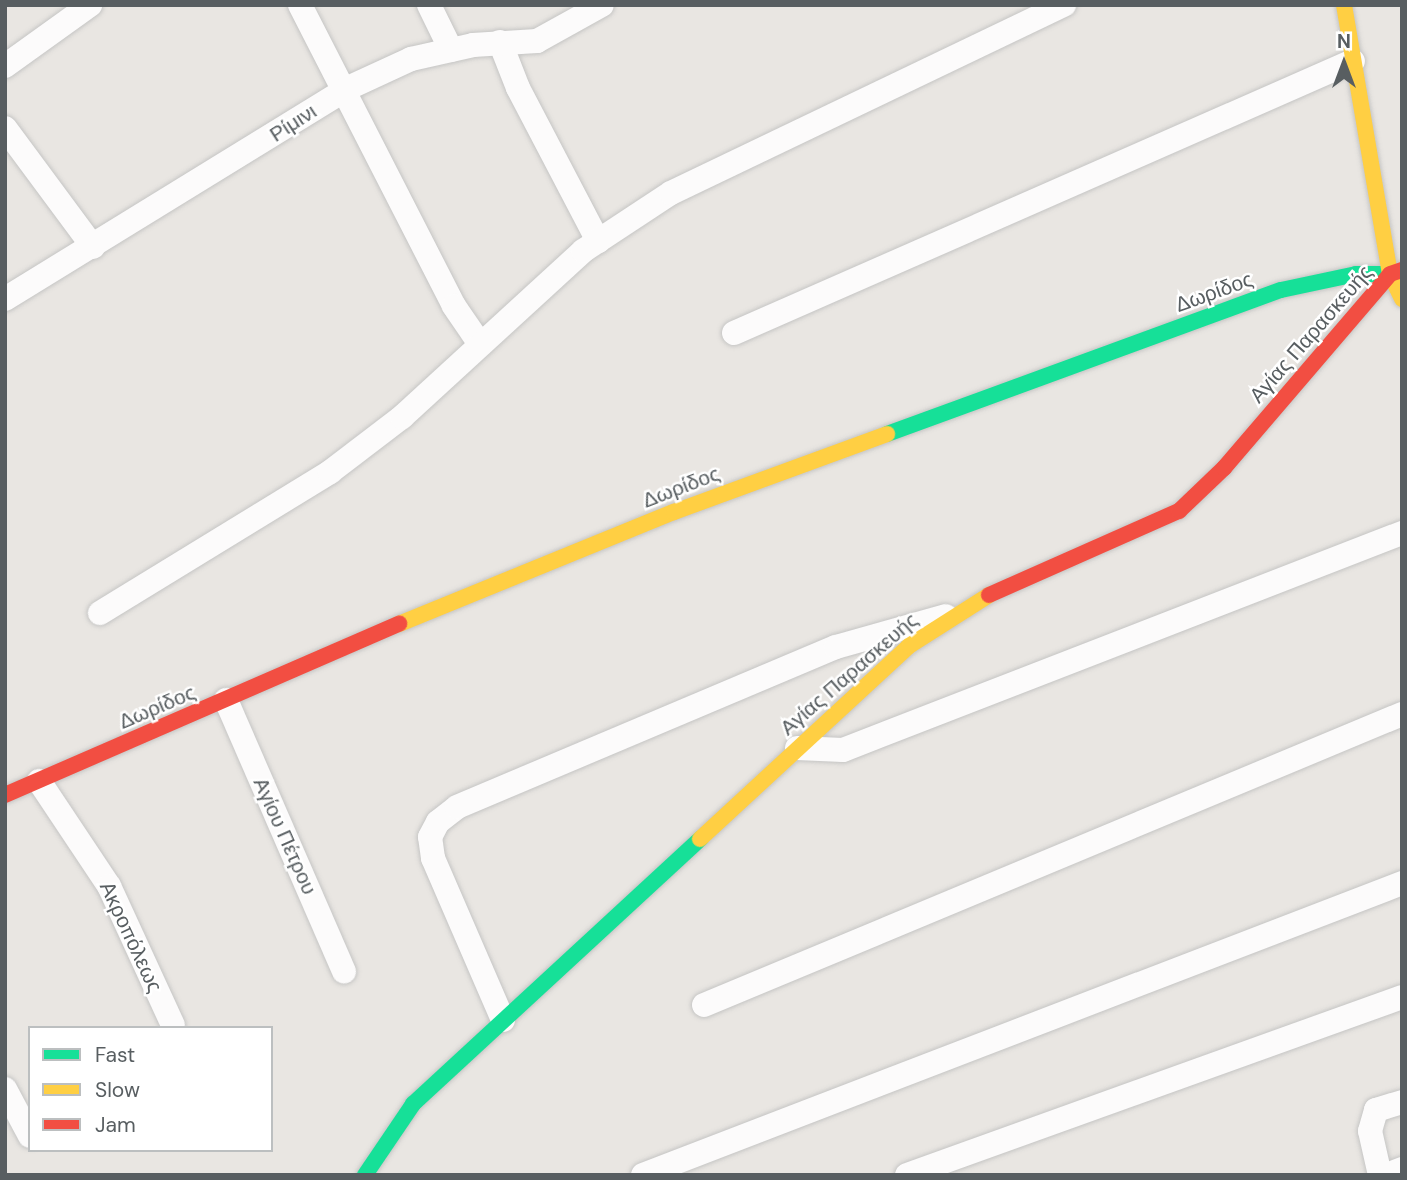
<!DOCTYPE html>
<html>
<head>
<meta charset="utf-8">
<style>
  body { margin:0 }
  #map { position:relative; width:1407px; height:1180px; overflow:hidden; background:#e9e6e2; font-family:"DM Sans",sans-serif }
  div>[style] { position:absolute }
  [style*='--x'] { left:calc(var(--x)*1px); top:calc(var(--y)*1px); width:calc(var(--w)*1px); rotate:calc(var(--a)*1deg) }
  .roads { filter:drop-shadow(0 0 2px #c5c5c4) drop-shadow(0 0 2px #c5c5c4) }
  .street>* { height:24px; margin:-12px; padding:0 12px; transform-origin:12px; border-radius:12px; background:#fcfbfb }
  .fast>* { height:16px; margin:-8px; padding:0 8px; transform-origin:8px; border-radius:8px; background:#16e098 }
  .slow>* { height:16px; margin:-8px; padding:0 8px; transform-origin:8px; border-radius:8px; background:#ffcf43 }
  .jam>* { height:16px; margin:-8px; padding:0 8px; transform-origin:8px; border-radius:8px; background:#f24e42 }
  span { translate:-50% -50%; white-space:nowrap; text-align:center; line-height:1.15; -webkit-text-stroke:5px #fff; paint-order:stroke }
  .street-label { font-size:21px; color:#585e61 }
  .frame { position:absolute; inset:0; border:7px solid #585e61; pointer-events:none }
  .legend { position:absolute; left:28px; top:1026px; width:245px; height:126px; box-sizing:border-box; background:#fff; border:2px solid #bcbfc0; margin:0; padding:9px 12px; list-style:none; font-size:21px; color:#585e61 }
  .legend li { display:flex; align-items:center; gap:14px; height:35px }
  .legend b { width:35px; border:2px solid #bcbfc0 }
  .north { position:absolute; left:1309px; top:28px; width:70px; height:70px; -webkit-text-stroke:5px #fff; paint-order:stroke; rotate:0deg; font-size:19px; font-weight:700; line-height:28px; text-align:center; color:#585e61 }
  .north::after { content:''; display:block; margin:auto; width:24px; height:32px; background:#585e61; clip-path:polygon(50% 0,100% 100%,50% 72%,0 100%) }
</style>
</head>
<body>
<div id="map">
  <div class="roads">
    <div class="street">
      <div style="--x:300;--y:5;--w:338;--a:62.9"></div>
      <div style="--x:454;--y:306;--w:46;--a:55.6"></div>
      <div style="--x:429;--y:5;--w:50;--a:63.9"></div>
      <div style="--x:500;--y:42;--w:49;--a:68.6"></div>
      <div style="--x:518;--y:88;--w:173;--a:62.4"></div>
      <div style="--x:5;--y:66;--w:105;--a:-35.7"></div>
      <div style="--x:5;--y:128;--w:148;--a:53.5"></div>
      <div style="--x:5;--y:299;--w:400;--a:-31.6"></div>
      <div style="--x:346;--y:89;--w:72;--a:-24.8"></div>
      <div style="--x:411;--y:59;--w:64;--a:-12.7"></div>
      <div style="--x:473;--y:45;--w:64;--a:-3.6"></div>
      <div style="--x:537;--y:41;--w:74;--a:-29"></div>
      <div style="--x:734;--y:333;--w:676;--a:-23.72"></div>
      <div style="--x:100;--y:613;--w:270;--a:-31.5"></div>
      <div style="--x:330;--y:472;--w:91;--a:-37.4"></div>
      <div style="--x:402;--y:417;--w:246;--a:-42.5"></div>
      <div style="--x:583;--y:251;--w:105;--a:-33.4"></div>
      <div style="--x:671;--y:193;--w:436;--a:-25.6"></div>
      <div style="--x:226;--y:700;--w:296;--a:66.5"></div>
      <div style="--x:797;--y:748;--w:46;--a:2.5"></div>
      <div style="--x:843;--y:750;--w:600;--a:-21.22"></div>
      <div style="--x:39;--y:781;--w:126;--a:56.3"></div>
      <div style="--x:109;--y:886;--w:153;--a:65.3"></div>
      <div style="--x:704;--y:1005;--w:756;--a:-22.63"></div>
      <div style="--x:503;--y:1020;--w:176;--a:-113.4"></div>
      <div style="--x:433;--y:858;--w:21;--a:-98"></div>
      <div style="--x:430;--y:837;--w:17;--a:-62"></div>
      <div style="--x:438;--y:822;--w:24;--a:-38"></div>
      <div style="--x:457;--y:807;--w:411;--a:-22.9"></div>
      <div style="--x:836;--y:647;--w:114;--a:-15.7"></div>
      <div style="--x:5;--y:1089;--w:53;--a:62"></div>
      <div style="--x:643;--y:1175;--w:813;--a:-21.04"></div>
      <div style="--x:907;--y:1175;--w:526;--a:-19.78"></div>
      <div style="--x:1380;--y:1175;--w:45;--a:-102.8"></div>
      <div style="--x:1370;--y:1131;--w:22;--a:-74"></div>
      <div style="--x:1376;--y:1110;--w:27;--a:-17"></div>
      <div style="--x:1387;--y:1175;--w:16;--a:-22"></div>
    </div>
    <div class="fast">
      <div style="--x:887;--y:434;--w:419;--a:-20.1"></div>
      <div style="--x:1281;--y:290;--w:77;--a:-12"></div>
      <div style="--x:1356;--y:274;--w:34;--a:0"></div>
      <div style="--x:365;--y:1175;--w:86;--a:-55.9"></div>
      <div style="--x:413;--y:1104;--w:391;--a:-42.7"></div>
    </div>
    <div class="slow">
      <div style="--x:1344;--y:5;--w:273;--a:80.3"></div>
      <div style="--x:1390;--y:274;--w:28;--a:64"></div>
      <div style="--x:399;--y:624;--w:297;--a:-22.2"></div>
      <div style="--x:674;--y:512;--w:227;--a:-20.1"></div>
      <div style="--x:700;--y:839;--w:284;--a:-42.7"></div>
      <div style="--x:909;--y:646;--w:95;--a:-32.5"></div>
    </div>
    <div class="jam">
      <div style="--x:989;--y:595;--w:208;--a:-23.9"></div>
      <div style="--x:1179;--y:511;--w:62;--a:-43.7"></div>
      <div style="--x:1224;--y:468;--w:255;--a:-49.4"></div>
      <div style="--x:1390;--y:274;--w:13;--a:-18"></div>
      <div style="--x:5;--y:795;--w:430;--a:-23.5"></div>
    </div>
  </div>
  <div class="street-label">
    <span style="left:293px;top:123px;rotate:-33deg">Ρίμινι</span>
    <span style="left:1214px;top:292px;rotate:-20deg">Δωρίδος</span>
    <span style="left:1311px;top:334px;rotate:-49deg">Αγίας Παρασκευής</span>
    <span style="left:681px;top:487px;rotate:-21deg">Δωρίδος</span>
    <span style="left:849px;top:674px;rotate:-41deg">Αγίας Παρασκευής</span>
    <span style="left:157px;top:707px;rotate:-23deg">Δωρίδος</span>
    <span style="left:285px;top:836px;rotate:66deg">Αγίου Πέτρου</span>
    <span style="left:131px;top:937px;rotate:65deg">Ακροπόλεως</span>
  </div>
  <div class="frame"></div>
  <ul class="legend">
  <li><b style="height:9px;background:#16e098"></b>Fast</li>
  <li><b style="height:9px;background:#ffcf43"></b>Slow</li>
  <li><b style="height:9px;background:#f24e42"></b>Jam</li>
  </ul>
  <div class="north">N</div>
</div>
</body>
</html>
